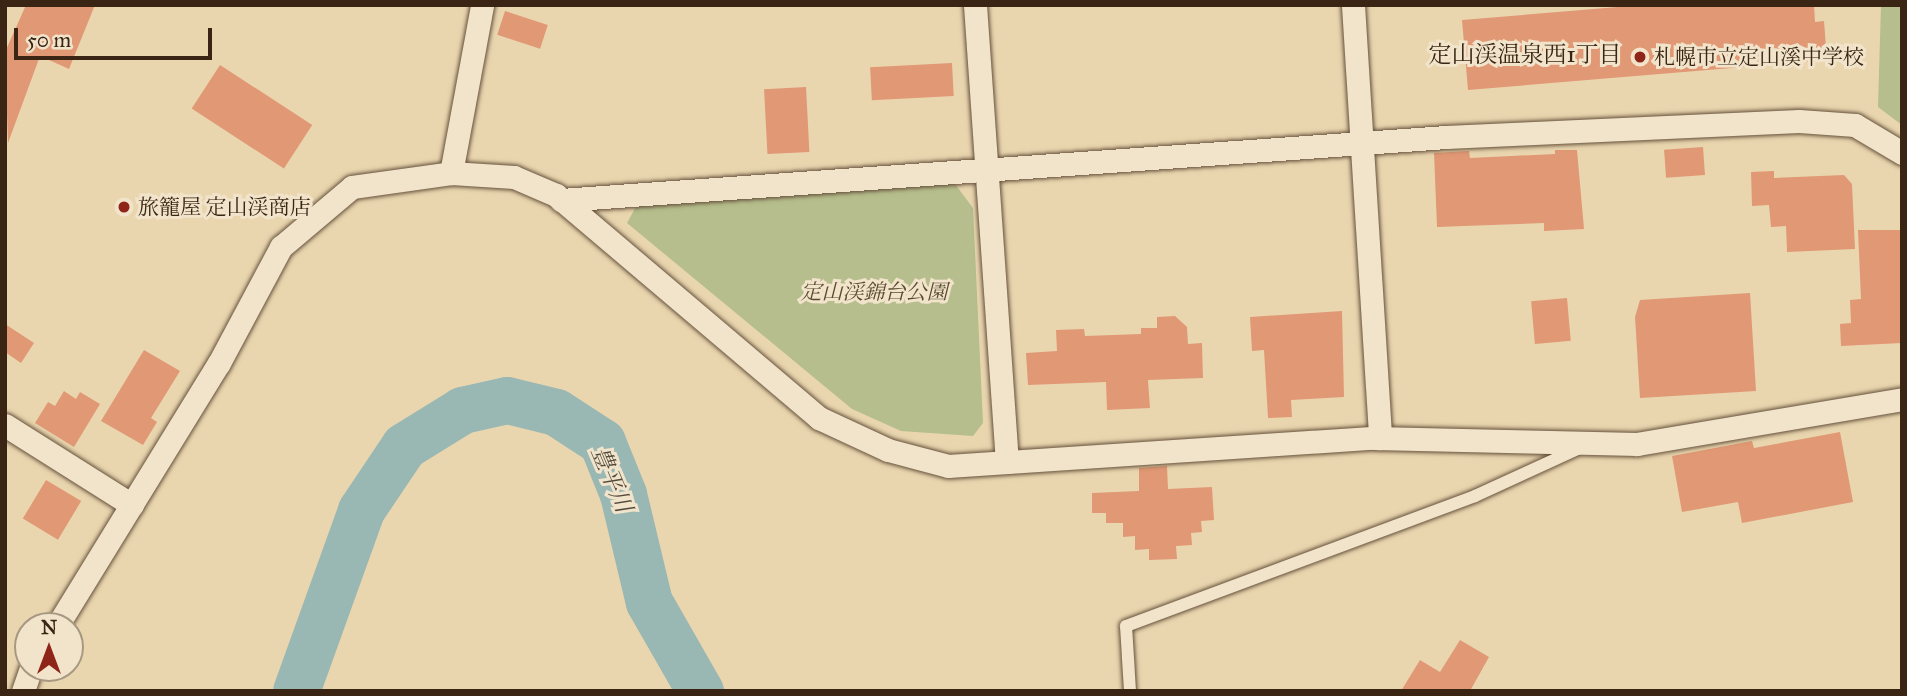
<!DOCTYPE html>
<html>
<head>
<meta charset="utf-8">
<style>
  body { margin:0 }
  #map { position:relative; width:1907px; height:696px; overflow:hidden; background:#e9d6af; font-family:"IM FELL Great Primer","Noto Serif JP",serif }
  div>[style] { position:absolute }
  [style*='--x'] { left:calc(var(--x)*1px); top:calc(var(--y)*1px); width:calc(var(--w)*1px); rotate:calc(var(--a)*1deg) }
  .green>* { inset:0; background:#b5be8c }
  .river>* { height:47px; margin:-23.5px; padding:0 23.5px; transform-origin:23.5px; border-radius:23.5px; background:#99b7b3 }
  .building>* { inset:0; background:#e19874; transform-origin:0 0 }
  .roads { filter:drop-shadow(0 0 2px #66513b) drop-shadow(0 0 2px #66513b) }
  .service>* { height:12px; margin:-6px; padding:0 6px; transform-origin:6px; border-radius:6px; background:#f1e4cb }
  .minor>* { height:23px; margin:-11.5px; padding:0 11.5px; transform-origin:11.5px; border-radius:11.5px; background:#f1e4cb }
  .dots>* { width:19px; height:19px; translate:-50% -50%; box-sizing:border-box; border:4px solid #f1e4cb; border-radius:50% }
  span { translate:-50% -50%; white-space:nowrap; text-align:center; line-height:1.15; -webkit-text-stroke:6px #f1e4cb; paint-order:stroke }
  .poi-label { font-size:21px; color:#3a2514 }
  .left { translate:0 -50%; text-align:left }
  .park-label { font-size:21px; color:#594b32; font-style:italic }
  .neighbourhood-label { font-size:23px; color:#3a2514 }
  .water-label { font-size:23px; color:#524a3c; font-style:italic }
  .frame { position:absolute; inset:0; border:7px solid #3a2514; pointer-events:none }
  .north { position:absolute; left:14px; top:612px; width:70px; height:70px; box-sizing:border-box; background:#f1e4cb; border:2px solid #a89882; border-radius:50%; rotate:0deg; font-size:19px; font-weight:700; line-height:28px; text-align:center; color:#3a2514 }
  .north::after { content:''; display:block; margin:auto; width:24px; height:32px; background:#8f2418; clip-path:polygon(50% 0,100% 100%,50% 72%,0 100%) }
  .scale { position:absolute; left:14px; top:28px; width:198px; height:32px; box-sizing:border-box; border:4px solid #3a2514; border-top:0; padding-left:9px; font-size:21px; line-height:24px; white-space:nowrap; color:#3a2514; -webkit-text-stroke:5px #f1e4cb; paint-order:stroke }
</style>
</head>
<body>
<div id="map">
  <div class="green">
    <div style="clip-path:polygon(1881px 5px,1902px 5px,1902px 125px,1878px 107px)"></div>
    <div style="clip-path:polygon(955px 184px,973px 208px,983px 423px,973px 436px,901px 431px,852px 409px,627px 223px,638px 203px)"></div>
  </div>
  <div class="river">
    <div style="--x:296;--y:691;--w:192;--a:-70.2"></div>
    <div style="--x:361;--y:510;--w:77;--a:-56.1"></div>
    <div style="--x:404;--y:446;--w:68;--a:-31.8"></div>
    <div style="--x:462;--y:410;--w:46;--a:-12.5"></div>
    <div style="--x:507;--y:400;--w:50;--a:13.8"></div>
    <div style="--x:556;--y:412;--w:55;--a:33.1"></div>
    <div style="--x:602;--y:442;--w:56;--a:68"></div>
    <div style="--x:623;--y:494;--w:111;--a:76.5"></div>
    <div style="--x:649;--y:602;--w:103;--a:60.2"></div>
  </div>
  <div class="building">
    <div style="clip-path:polygon(26px 5px,95px 5px,69px 69px,40px 56px,8px 143px,5px 52px)"></div>
    <div style="clip-path:polygon(1642px 5px,1814px 5px,1815px 22px,1824px 21px,1827px 60px,1468px 90px,1462px 20px)"></div>
    <div style="left:505px;top:11px;width:45px;height:25px;rotate:18deg"></div>
    <div style="left:952px;top:63px;width:33px;height:82px;rotate:87deg"></div>
    <div style="left:220px;top:65px;width:110px;height:52px;rotate:33deg"></div>
    <div style="left:806px;top:87px;width:65px;height:42px;rotate:87deg"></div>
    <div style="left:1703px;top:147px;width:28px;height:39px;rotate:86deg"></div>
    <div style="clip-path:polygon(1555px 150px,1577px 150px,1584px 229px,1544px 231px,1544px 223px,1437px 227px,1434px 153px,1469px 151px,1470px 158px,1555px 154px)"></div>
    <div style="clip-path:polygon(1774px 171px,1774px 178px,1844px 175px,1852px 184px,1855px 249px,1787px 252px,1786px 226px,1771px 227px,1769px 205px,1752px 206px,1751px 172px)"></div>
    <div style="clip-path:polygon(1858px 230px,1902px 230px,1902px 343px,1841px 346px,1840px 324px,1851px 323px,1850px 300px,1861px 299px)"></div>
    <div style="clip-path:polygon(1750px 293px,1756px 391px,1640px 398px,1635px 317px,1640px 300px)"></div>
    <div style="left:1567px;top:298px;width:43px;height:36px;rotate:85deg"></div>
    <div style="clip-path:polygon(1342px 311px,1344px 397px,1291px 400px,1292px 417px,1268px 418px,1264px 350px,1252px 351px,1250px 317px)"></div>
    <div style="clip-path:polygon(1175px 316px,1187px 327px,1188px 344px,1202px 343px,1203px 378px,1148px 380px,1150px 408px,1107px 410px,1106px 382px,1028px 385px,1026px 353px,1057px 351px,1056px 330px,1084px 329px,1085px 336px,1141px 334px,1141px 328px,1157px 328px,1157px 317px)"></div>
    <div style="clip-path:polygon(5px 324px,34px 343px,21px 363px,5px 352px)"></div>
    <div style="clip-path:polygon(144px 350px,180px 371px,151px 418px,157px 422px,143px 445px,101px 421px)"></div>
    <div style="clip-path:polygon(64px 391px,76px 399px,80px 392px,100px 404px,74px 447px,35px 423px,48px 402px,55px 406px)"></div>
    <div style="clip-path:polygon(1840px 432px,1853px 502px,1742px 523px,1738px 502px,1682px 512px,1672px 456px,1752px 441px,1754px 448px)"></div>
    <div style="clip-path:polygon(1167px 466px,1168px 489px,1212px 487px,1214px 520px,1201px 521px,1202px 532px,1191px 533px,1192px 545px,1176px 546px,1177px 559px,1149px 560px,1149px 549px,1135px 550px,1135px 536px,1123px 537px,1123px 523px,1106px 523px,1106px 513px,1092px 513px,1092px 493px,1139px 491px,1139px 468px)"></div>
    <div style="left:46px;top:480px;width:41px;height:45px;rotate:31deg"></div>
    <div style="clip-path:polygon(1460px 640px,1489px 657px,1470px 691px,1401px 691px,1420px 660px,1440px 672px)"></div>
  </div>
  <div class="roads">
    <div class="service">
      <div style="--x:1130;--y:691;--w:65;--a:-93.5"></div>
      <div style="--x:1126;--y:626;--w:372;--a:-20.4"></div>
      <div style="--x:1475;--y:496;--w:115;--a:-24.6"></div>
    </div>
    <div class="minor">
      <div style="--x:975;--y:5;--w:458;--a:86"></div>
      <div style="--x:1353;--y:5;--w:434;--a:86.4"></div>
      <div style="--x:451;--y:173;--w:171;--a:-79.5"></div>
      <div style="--x:561;--y:200;--w:887;--a:-4.07"></div>
      <div style="--x:1446;--y:137;--w:353;--a:-2.6"></div>
      <div style="--x:1799;--y:121;--w:56;--a:4.1"></div>
      <div style="--x:1855;--y:125;--w:55;--a:30.8"></div>
      <div style="--x:5;--y:425;--w:150;--a:32.2"></div>
      <div style="--x:57;--y:626;--w:309;--a:-58.4"></div>
      <div style="--x:219;--y:363;--w:132;--a:-61.9"></div>
      <div style="--x:281;--y:247;--w:93;--a:-40.2"></div>
      <div style="--x:352;--y:187;--w:100;--a:-8"></div>
      <div style="--x:451;--y:173;--w:63;--a:3.6"></div>
      <div style="--x:514;--y:177;--w:46;--a:23.2"></div>
      <div style="--x:556;--y:195;--w:345;--a:40.3"></div>
      <div style="--x:819;--y:418;--w:76;--a:24.9"></div>
      <div style="--x:888;--y:450;--w:62;--a:14.9"></div>
      <div style="--x:948;--y:466;--w:428;--a:-3.8"></div>
      <div style="--x:1375;--y:438;--w:262;--a:1.3"></div>
      <div style="--x:1637;--y:444;--w:269;--a:-9.6"></div>
      <div style="--x:23;--y:691;--w:24;--a:-71"></div>
    </div>
  </div>
  <div class="dots">
    <div style="left:1640px;top:57px;background:#8f2418"></div>
    <div style="left:124px;top:207px;background:#8f2418"></div>
  </div>
  <div class="poi-label">
    <span class="left" style="left:1654px;top:57px">札幌市立定山溪中学校</span>
    <span class="left" style="left:138px;top:207px">旅籠屋 定山渓商店</span>
  </div>
  <div class="park-label">
    <span style="left:874px;top:292px">定山渓錦台公園</span>
  </div>
  <div class="neighbourhood-label">
    <span style="left:1525px;top:54px">定山渓温泉西1丁目</span>
  </div>
  <div class="water-label">
    <span style="left:612px;top:479px;rotate:67deg">豊平川</span>
  </div>
  <div class="frame"></div>
  <div class="north">N</div>
  <div class="scale">50 m</div>
</div>
</body>
</html>
